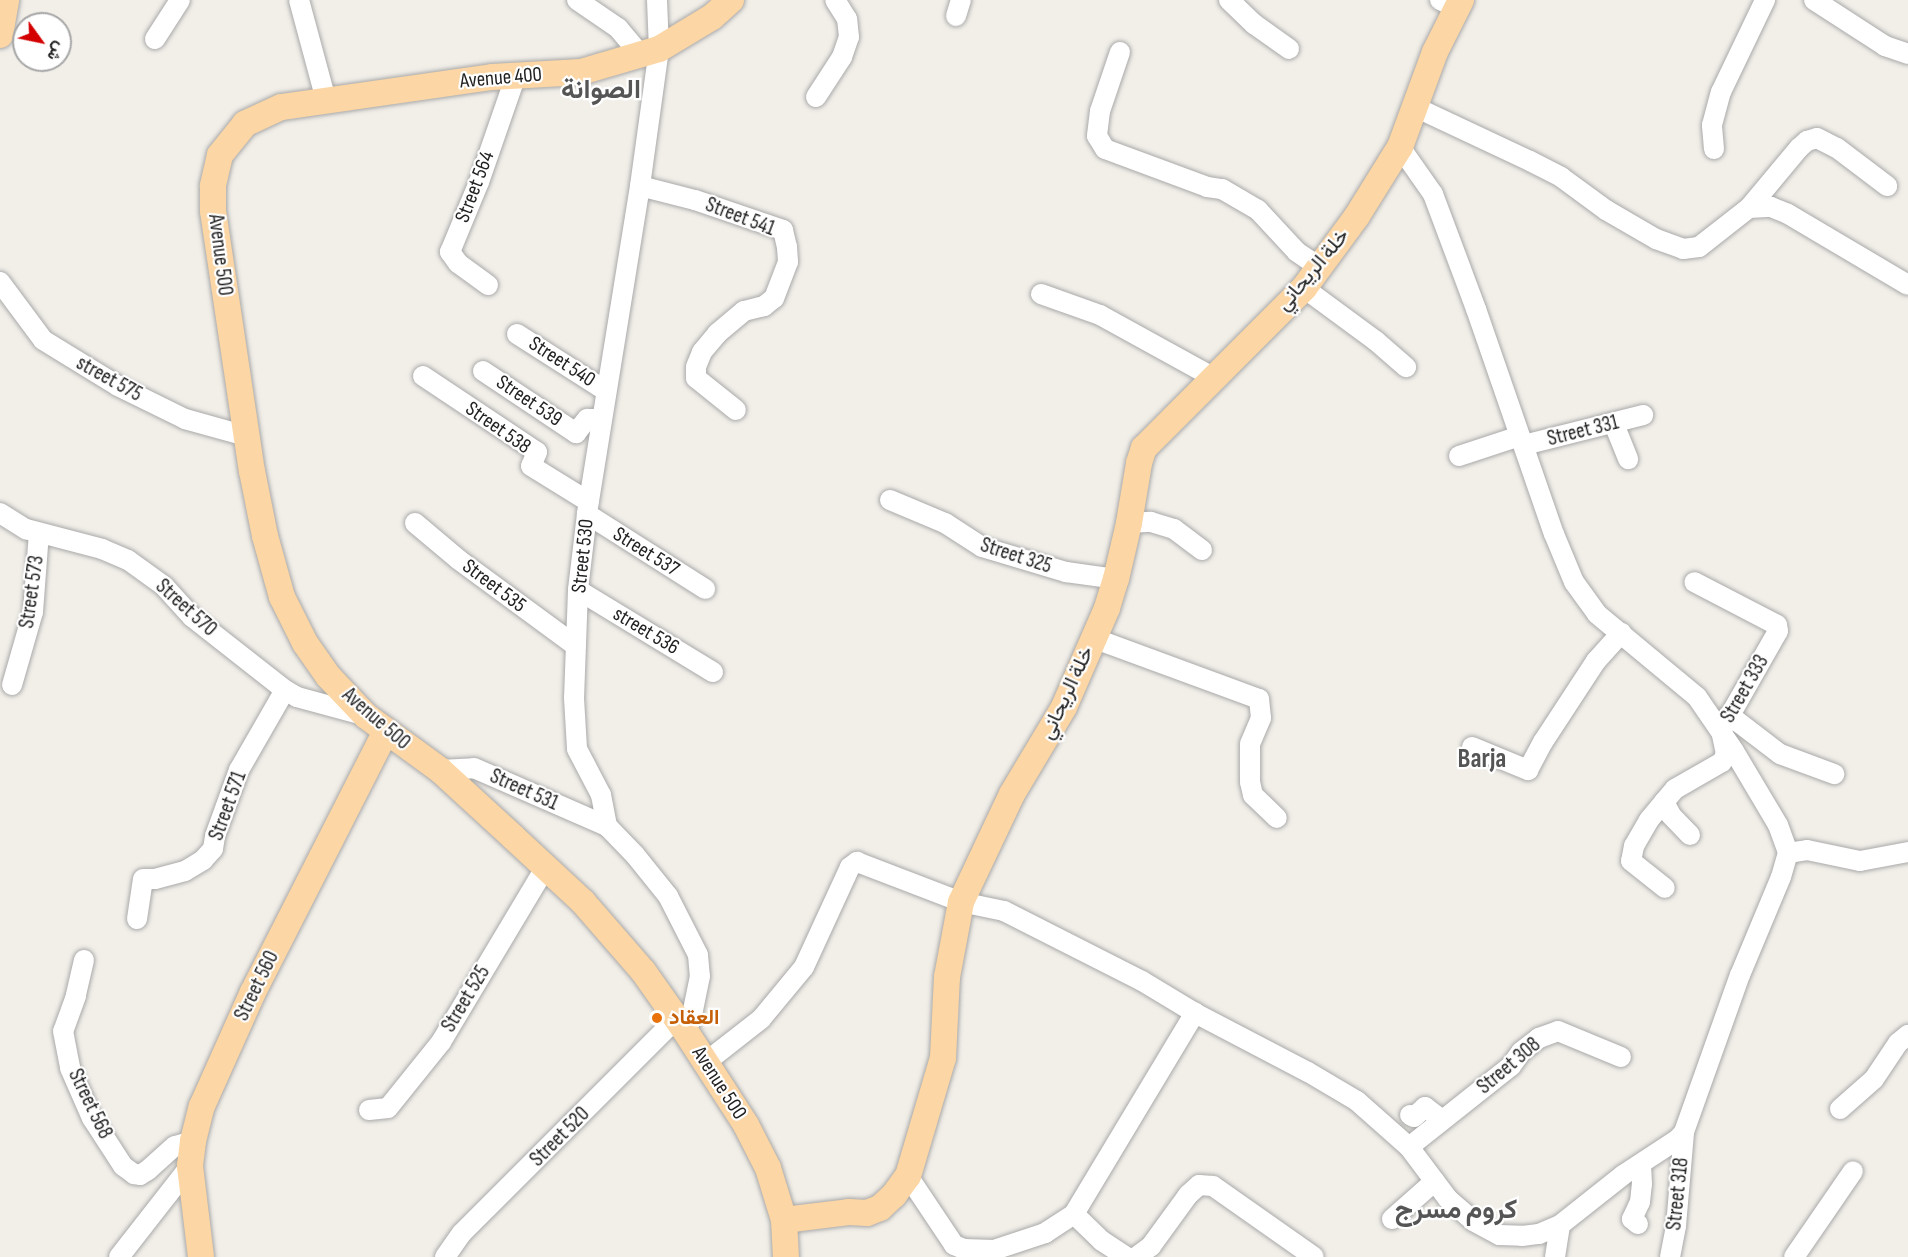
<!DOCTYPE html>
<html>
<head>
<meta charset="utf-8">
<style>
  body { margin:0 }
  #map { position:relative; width:1908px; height:1257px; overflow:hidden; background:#f2efe9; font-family:"Sofia Sans Condensed",Vazirmatn,sans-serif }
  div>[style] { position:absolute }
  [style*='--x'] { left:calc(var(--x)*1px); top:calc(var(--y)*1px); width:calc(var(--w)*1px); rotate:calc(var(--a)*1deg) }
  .roads { filter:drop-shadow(0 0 2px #a9a9a9) drop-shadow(0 0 2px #a9a9a9) }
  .minor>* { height:20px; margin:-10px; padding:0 10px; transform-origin:10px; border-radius:10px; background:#fff }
  .major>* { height:26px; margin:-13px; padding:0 13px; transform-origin:13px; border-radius:13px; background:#fcd6a4 }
  .dots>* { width:16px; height:16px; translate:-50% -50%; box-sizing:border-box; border:3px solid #fff; border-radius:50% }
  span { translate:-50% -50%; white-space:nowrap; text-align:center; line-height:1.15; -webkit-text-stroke:4.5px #fff; paint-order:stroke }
  .street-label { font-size:21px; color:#222 }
  .food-label { font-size:21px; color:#c56008; font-weight:700 }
  .left { translate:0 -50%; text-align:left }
  .district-label { font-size:27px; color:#555; font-weight:700 }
  .north { position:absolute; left:12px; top:12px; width:60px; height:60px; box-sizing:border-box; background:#fff; border:2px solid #a7a7a7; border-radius:50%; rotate:123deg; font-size:16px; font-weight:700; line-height:24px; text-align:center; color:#222 }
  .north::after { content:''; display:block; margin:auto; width:21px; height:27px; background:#d40000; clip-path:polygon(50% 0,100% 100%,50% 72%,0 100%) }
</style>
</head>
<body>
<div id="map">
  <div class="roads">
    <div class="minor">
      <div style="--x:299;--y:0;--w:104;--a:74.9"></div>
      <div style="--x:577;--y:0;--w:50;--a:34.3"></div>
      <div style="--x:618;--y:28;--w:34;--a:50"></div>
      <div style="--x:657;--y:0;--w:49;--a:87.7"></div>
      <div style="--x:659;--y:49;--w:138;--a:97.9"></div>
      <div style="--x:640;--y:186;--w:332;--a:99.2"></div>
      <div style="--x:587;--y:514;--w:77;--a:96.8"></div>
      <div style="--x:578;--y:590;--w:108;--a:92.1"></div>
      <div style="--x:574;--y:698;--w:51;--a:86.6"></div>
      <div style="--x:577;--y:749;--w:52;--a:62.4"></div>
      <div style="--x:601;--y:795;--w:32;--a:79"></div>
      <div style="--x:607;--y:826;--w:40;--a:46"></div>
      <div style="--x:635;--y:855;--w:53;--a:51.2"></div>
      <div style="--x:668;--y:896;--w:66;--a:63"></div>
      <div style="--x:698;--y:955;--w:21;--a:85"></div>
      <div style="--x:700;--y:976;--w:45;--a:101.6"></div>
      <div style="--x:691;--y:1020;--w:11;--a:128"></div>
      <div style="--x:1229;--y:0;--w:35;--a:44"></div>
      <div style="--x:1254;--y:24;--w:43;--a:35.5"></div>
      <div style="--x:1440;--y:0;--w:19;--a:25"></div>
      <div style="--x:1814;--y:0;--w:85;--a:32.9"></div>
      <div style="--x:1885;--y:46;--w:24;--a:19"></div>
      <div style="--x:956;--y:16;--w:17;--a:-73"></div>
      <div style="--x:155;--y:39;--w:46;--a:-57.3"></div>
      <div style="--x:1120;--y:52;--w:62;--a:108.7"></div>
      <div style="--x:1100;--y:111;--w:25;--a:97"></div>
      <div style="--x:1097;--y:136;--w:15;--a:58"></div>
      <div style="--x:1105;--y:149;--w:109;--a:20.4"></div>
      <div style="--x:1207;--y:187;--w:15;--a:8"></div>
      <div style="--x:1222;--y:189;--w:42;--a:30.3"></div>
      <div style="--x:1258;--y:210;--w:57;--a:47.1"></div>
      <div style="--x:1297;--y:252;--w:27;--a:34"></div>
      <div style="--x:816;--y:97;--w:48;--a:-57"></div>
      <div style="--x:842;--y:57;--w:21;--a:-71"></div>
      <div style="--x:849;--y:37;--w:18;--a:-96"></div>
      <div style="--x:847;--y:19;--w:22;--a:-122"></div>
      <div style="--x:1415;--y:107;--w:127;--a:25.2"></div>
      <div style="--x:1530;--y:161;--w:35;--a:27"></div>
      <div style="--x:1561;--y:177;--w:56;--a:36.3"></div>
      <div style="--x:1606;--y:210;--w:58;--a:30.1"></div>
      <div style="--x:1656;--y:239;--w:29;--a:20"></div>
      <div style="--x:1683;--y:249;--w:16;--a:-7"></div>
      <div style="--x:1699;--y:247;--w:63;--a:-38"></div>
      <div style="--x:1749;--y:208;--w:22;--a:-3"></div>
      <div style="--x:1771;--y:207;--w:18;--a:22"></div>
      <div style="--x:1788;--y:214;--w:139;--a:30.6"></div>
      <div style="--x:1400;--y:147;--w:57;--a:54.9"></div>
      <div style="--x:1433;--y:194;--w:123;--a:69.5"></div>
      <div style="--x:1476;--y:309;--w:238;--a:70.9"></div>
      <div style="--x:1554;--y:534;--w:52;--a:67.4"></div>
      <div style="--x:1574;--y:582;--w:39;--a:54"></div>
      <div style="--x:1597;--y:614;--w:130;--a:39.7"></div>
      <div style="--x:1697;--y:697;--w:65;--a:55.6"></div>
      <div style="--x:1734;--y:751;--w:86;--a:59.3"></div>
      <div style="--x:1778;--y:825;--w:30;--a:70"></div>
      <div style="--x:1714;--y:149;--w:24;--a:-95"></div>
      <div style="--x:1712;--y:125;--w:34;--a:-75"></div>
      <div style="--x:1721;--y:92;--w:102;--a:-64.4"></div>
      <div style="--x:640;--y:186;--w:57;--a:14.3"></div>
      <div style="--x:695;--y:200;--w:93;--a:18.8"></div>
      <div style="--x:783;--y:230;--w:17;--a:77"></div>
      <div style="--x:787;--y:247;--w:15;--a:86"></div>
      <div style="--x:788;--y:262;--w:39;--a:111"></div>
      <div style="--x:774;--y:298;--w:13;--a:141"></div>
      <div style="--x:764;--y:306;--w:21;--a:166"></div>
      <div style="--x:744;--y:311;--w:35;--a:140"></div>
      <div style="--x:717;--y:334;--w:23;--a:130"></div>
      <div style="--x:702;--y:352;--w:16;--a:112"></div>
      <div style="--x:696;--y:367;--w:11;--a:90"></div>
      <div style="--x:696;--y:378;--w:51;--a:38.7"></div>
      <div style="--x:1749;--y:208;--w:78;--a:-50.2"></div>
      <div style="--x:1799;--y:148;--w:11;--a:-41"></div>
      <div style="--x:1807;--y:141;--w:10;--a:-17"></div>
      <div style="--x:1817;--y:138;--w:22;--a:27"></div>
      <div style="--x:1837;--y:148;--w:63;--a:37.2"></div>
      <div style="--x:0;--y:282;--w:72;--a:53.4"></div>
      <div style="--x:43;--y:340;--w:88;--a:31.5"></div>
      <div style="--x:118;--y:386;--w:75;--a:26.2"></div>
      <div style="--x:185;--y:419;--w:63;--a:15.6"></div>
      <div style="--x:488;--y:285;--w:37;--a:-144"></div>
      <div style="--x:458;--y:263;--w:14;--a:-126"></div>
      <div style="--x:450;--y:252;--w:76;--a:-67.5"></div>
      <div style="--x:479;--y:182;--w:113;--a:-70.9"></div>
      <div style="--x:1304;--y:288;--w:89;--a:36.4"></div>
      <div style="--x:1376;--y:341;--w:40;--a:41"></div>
      <div style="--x:1041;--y:294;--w:63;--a:19.6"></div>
      <div style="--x:1100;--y:315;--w:129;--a:28.8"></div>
      <div style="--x:517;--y:334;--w:106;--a:32.6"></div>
      <div style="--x:483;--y:371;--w:112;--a:33.7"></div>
      <div style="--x:576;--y:433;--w:18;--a:-52"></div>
      <div style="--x:587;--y:419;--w:15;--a:0"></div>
      <div style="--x:423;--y:376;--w:137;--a:33.7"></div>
      <div style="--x:537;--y:452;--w:15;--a:113"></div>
      <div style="--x:531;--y:466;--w:68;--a:31.8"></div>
      <div style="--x:1614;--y:424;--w:38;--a:68"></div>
      <div style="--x:1524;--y:445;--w:123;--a:-14.1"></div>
      <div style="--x:1459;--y:456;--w:64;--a:-18.2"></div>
      <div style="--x:890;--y:500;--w:60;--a:22.7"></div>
      <div style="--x:945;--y:523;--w:44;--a:33"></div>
      <div style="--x:982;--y:547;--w:88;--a:16.6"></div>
      <div style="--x:1066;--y:572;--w:50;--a:8"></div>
      <div style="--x:0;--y:513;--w:31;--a:32"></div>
      <div style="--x:26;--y:529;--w:79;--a:14.7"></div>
      <div style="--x:102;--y:549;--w:28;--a:23"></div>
      <div style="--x:128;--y:560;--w:44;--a:35.8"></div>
      <div style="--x:164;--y:586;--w:42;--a:47.9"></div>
      <div style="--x:192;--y:617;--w:118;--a:38.1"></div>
      <div style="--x:285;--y:690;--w:14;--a:30"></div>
      <div style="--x:297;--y:697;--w:68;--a:15.3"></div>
      <div style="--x:587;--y:514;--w:140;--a:32.4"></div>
      <div style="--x:415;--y:523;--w:57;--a:40.1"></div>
      <div style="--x:459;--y:560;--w:145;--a:36.3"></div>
      <div style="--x:1129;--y:523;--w:22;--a:-3"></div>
      <div style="--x:1151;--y:522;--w:24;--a:17"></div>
      <div style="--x:1174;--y:529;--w:35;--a:37"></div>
      <div style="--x:578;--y:590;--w:158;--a:31.3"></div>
      <div style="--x:1093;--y:638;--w:177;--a:20.2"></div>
      <div style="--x:1259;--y:699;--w:19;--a:84"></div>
      <div style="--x:1261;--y:718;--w:28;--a:113"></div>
      <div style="--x:1250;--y:744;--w:38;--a:90"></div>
      <div style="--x:1250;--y:782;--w:13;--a:77"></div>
      <div style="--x:1253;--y:795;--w:33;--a:44"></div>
      <div style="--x:12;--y:685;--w:76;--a:-74"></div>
      <div style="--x:33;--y:612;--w:79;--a:-85.7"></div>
      <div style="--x:1729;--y:715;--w:64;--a:37.4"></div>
      <div style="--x:1780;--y:754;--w:58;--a:20.3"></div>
      <div style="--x:1472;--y:747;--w:61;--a:22.3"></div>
      <div style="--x:1528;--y:770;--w:32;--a:-62"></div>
      <div style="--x:1543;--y:742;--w:97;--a:-56.8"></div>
      <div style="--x:1596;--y:661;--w:38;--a:-48"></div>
      <div style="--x:440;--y:770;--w:34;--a:-3"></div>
      <div style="--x:474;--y:768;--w:145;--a:23.6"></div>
      <div style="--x:1664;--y:802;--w:23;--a:130"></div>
      <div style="--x:1649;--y:820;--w:30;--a:120"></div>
      <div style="--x:1634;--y:846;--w:15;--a:101"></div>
      <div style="--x:1631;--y:861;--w:43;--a:38.5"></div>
      <div style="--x:1690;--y:835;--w:28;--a:-134"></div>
      <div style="--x:1671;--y:815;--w:15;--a:-118"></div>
      <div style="--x:1664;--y:802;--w:17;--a:-50"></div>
      <div style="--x:1675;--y:789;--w:54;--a:-29.9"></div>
      <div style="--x:1722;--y:762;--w:9;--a:-63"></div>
      <div style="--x:1726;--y:754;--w:24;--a:-102"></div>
      <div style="--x:1721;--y:731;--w:115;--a:-60.3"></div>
      <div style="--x:1778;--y:631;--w:6;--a:-99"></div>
      <div style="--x:1777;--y:625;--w:93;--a:-152.6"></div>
      <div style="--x:137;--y:919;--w:40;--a:-81.5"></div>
      <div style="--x:143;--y:879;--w:12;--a:0"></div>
      <div style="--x:155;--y:879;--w:31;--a:-15"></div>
      <div style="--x:185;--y:871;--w:21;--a:-31"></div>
      <div style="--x:203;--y:860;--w:15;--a:-48"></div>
      <div style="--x:213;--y:849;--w:13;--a:-81"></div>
      <div style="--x:215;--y:836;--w:70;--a:-70"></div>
      <div style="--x:239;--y:770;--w:92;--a:-60.1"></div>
      <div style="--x:84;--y:960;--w:37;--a:103"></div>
      <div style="--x:76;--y:996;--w:37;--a:110"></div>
      <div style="--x:63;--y:1031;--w:38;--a:79"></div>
      <div style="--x:70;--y:1068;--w:55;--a:66.3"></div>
      <div style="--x:92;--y:1118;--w:57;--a:57.1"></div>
      <div style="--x:123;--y:1166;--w:14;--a:36"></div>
      <div style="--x:134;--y:1174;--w:6;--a:9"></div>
      <div style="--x:140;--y:1175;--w:9;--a:-32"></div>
      <div style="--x:148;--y:1170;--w:36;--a:-42"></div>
      <div style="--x:175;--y:1146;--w:19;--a:-16"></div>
      <div style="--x:706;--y:1062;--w:70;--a:-38"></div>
      <div style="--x:761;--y:1019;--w:67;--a:-50.4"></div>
      <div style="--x:804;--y:967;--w:110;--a:-65.3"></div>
      <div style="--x:850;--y:867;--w:9;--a:-36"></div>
      <div style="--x:857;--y:862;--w:111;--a:21"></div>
      <div style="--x:961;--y:902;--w:44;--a:11.8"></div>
      <div style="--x:1004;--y:911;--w:155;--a:26.9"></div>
      <div style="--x:1142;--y:981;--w:62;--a:31.1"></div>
      <div style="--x:1195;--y:1013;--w:127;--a:27.6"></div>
      <div style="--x:1308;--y:1072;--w:57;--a:30.6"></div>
      <div style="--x:1357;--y:1101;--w:69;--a:41.5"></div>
      <div style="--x:1409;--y:1147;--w:65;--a:53.1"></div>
      <div style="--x:1448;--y:1199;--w:33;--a:41"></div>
      <div style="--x:1473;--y:1221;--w:30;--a:28"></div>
      <div style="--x:1499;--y:1235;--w:23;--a:2"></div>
      <div style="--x:1522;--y:1236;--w:17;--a:-7"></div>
      <div style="--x:1539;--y:1234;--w:23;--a:-23"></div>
      <div style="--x:1560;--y:1225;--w:80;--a:-38.4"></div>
      <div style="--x:1623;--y:1175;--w:66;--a:-33.2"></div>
      <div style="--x:1678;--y:1139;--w:9;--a:-49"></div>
      <div style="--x:1684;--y:1132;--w:167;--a:-70.4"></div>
      <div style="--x:1740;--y:975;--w:106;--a:-67.3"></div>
      <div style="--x:1781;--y:877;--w:25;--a:-74"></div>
      <div style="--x:1788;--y:853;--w:19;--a:-9"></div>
      <div style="--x:1807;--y:850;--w:54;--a:11.7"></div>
      <div style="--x:1860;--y:861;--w:49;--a:-10.6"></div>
      <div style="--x:1840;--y:1109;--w:45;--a:-41.4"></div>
      <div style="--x:1874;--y:1079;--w:43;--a:-56.3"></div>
      <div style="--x:1898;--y:1043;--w:13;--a:-39"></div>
      <div style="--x:369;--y:1110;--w:19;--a:-6"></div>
      <div style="--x:388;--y:1108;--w:85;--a:-51.2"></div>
      <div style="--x:441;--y:1042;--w:203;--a:-59.1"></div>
      <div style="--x:1410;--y:1115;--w:4;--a:27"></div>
      <div style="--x:1414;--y:1117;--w:15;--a:-42"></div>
      <div style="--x:1425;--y:1107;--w:21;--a:37"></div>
      <div style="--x:1409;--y:1147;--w:130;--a:-38.5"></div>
      <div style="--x:1511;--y:1066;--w:17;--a:-54"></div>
      <div style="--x:1521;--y:1052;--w:23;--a:-38"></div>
      <div style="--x:1539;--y:1038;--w:20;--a:-20"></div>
      <div style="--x:1558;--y:1031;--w:68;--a:22.4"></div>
      <div style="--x:908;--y:1176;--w:83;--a:56.3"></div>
      <div style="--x:954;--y:1245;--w:11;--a:22"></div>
      <div style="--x:964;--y:1249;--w:30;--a:2"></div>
      <div style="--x:994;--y:1250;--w:54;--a:-18.4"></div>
      <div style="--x:1045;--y:1233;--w:35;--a:-33"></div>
      <div style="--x:1074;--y:1214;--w:235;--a:-59"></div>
      <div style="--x:1074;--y:1214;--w:39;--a:44"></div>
      <div style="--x:1102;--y:1241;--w:30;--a:33"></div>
      <div style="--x:1392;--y:1219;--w:57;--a:-41.5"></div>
      <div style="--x:1638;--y:1224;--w:8;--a:-140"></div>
      <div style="--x:1632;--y:1219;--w:19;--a:-65"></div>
      <div style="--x:1640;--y:1202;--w:18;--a:-84"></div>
      <div style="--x:1642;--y:1184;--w:20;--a:-93"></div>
      <div style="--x:119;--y:1257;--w:115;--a:-52"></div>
      <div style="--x:445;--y:1257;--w:29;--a:-55"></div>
      <div style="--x:462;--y:1233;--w:303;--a:-45"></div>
      <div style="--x:1136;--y:1257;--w:19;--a:-36"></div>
      <div style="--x:1151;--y:1246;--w:63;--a:-54"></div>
      <div style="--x:1188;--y:1195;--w:15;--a:-42"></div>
      <div style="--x:1199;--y:1185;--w:14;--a:4"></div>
      <div style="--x:1213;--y:1186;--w:123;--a:35.1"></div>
      <div style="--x:1555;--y:1257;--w:32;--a:-81"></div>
      <div style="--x:1670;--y:1257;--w:32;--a:-79"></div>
      <div style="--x:1676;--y:1226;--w:94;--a:-85.1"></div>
      <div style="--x:1794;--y:1257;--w:104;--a:-55.5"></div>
    </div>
    <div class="major">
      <div style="--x:731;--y:0;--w:25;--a:138"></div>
      <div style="--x:712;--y:17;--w:62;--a:148.9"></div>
      <div style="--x:659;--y:49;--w:81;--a:163.6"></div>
      <div style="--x:581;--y:72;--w:89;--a:176.8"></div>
      <div style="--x:492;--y:77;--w:213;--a:171.9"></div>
      <div style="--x:281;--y:107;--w:40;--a:155"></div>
      <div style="--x:245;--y:124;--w:40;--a:129"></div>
      <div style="--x:220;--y:155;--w:32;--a:103"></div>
      <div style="--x:213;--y:186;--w:25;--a:90"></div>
      <div style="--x:213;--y:211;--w:263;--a:81.5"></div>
      <div style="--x:252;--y:471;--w:66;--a:78.7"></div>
      <div style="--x:265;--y:536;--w:63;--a:74.4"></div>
      <div style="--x:282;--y:597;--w:51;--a:63.4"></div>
      <div style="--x:305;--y:643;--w:40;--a:55.1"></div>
      <div style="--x:328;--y:676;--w:55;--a:46.5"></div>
      <div style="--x:366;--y:716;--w:92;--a:36.1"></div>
      <div style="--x:440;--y:770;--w:99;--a:42.5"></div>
      <div style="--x:513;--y:837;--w:96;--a:42.9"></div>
      <div style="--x:583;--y:902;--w:91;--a:49"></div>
      <div style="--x:643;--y:971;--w:71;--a:54.7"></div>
      <div style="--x:684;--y:1029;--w:114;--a:57.1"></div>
      <div style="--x:746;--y:1125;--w:48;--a:62.9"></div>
      <div style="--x:768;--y:1168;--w:54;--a:72.9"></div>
      <div style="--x:784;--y:1220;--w:37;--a:87"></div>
      <div style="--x:0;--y:35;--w:36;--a:-80"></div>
      <div style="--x:784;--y:1220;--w:65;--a:-7"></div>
      <div style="--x:849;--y:1212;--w:18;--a:3"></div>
      <div style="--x:867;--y:1213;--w:14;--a:-21"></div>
      <div style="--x:880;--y:1208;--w:19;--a:-43"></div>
      <div style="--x:894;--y:1195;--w:24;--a:-54"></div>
      <div style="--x:908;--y:1176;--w:123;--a:-73.5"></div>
      <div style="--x:943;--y:1058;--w:81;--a:-87.2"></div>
      <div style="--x:947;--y:977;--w:76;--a:-79.4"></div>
      <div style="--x:961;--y:902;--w:119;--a:-64.7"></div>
      <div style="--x:1012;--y:794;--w:101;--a:-59.1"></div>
      <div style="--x:1064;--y:707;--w:108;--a:-66.5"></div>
      <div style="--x:1107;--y:608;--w:30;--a:-73"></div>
      <div style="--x:1116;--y:579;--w:57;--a:-76.9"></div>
      <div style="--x:1129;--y:523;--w:61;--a:-80.5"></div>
      <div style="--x:1139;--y:463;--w:16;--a:-72"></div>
      <div style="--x:1144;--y:448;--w:226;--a:-45"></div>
      <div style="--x:1304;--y:288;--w:89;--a:-53.6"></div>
      <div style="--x:1357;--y:216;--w:81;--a:-58.1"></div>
      <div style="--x:1400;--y:147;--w:101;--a:-69.8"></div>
      <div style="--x:1435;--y:52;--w:58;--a:-63.4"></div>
      <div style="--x:201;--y:1257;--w:92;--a:-96.9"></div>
      <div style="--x:190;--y:1166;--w:25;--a:-83"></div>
      <div style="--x:193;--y:1141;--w:36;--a:-76"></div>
      <div style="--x:202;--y:1106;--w:125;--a:-65.9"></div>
      <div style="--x:253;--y:992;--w:293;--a:-63"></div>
    </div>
  </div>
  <div class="dots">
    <div style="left:657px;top:1018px;background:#e8710a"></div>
  </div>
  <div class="street-label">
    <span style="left:501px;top:78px;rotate:-5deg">Avenue 400</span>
    <span style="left:475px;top:187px;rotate:-69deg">Street 564</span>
    <span style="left:740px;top:217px;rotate:21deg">Street 541</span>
    <span style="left:220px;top:255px;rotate:83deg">Avenue 500</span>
    <span style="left:1313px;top:270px;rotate:-50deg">خلة الريحاني</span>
    <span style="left:562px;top:362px;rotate:33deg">Street 540</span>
    <span style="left:109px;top:379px;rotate:29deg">street 575</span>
    <span style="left:529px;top:401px;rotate:34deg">Street 539</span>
    <span style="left:498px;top:428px;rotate:35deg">Street 538</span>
    <span style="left:1583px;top:431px;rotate:-14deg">Street 331</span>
    <span style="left:646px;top:552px;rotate:32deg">Street 537</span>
    <span style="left:583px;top:556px;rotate:-84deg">Street 530</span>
    <span style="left:1016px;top:556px;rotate:18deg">Street 325</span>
    <span style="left:494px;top:586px;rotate:37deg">Street 535</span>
    <span style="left:32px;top:592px;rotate:-82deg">Street 573</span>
    <span style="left:186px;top:608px;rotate:42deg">Street 570</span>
    <span style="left:646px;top:631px;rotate:31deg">street 536</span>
    <span style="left:1745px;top:689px;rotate:-60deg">Street 333</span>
    <span style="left:1067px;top:693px;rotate:-65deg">خلة الريحاني</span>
    <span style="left:376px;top:719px;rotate:41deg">Avenue 500</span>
    <span style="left:524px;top:790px;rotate:24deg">Street 531</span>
    <span style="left:228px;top:806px;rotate:-70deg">Street 571</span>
    <span style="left:257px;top:986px;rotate:-64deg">Street 560</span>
    <span style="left:466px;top:999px;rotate:-59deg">Street 525</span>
    <span style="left:1509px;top:1066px;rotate:-40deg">Street 308</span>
    <span style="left:719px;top:1083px;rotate:57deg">Avenue 500</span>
    <span style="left:90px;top:1104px;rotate:64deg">Street 568</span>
    <span style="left:560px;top:1137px;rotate:-45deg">Street 520</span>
    <span style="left:1678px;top:1194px;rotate:-84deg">Street 318</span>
  </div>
  <div class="food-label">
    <span class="left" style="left:669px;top:1018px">العقاد</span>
  </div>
  <div class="district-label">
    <span style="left:601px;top:91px">الصوانة</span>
    <span style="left:1482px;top:760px">Barja</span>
    <span style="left:1456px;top:1211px">كروم مسرج</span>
  </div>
  <div class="north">ش</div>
</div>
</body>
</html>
